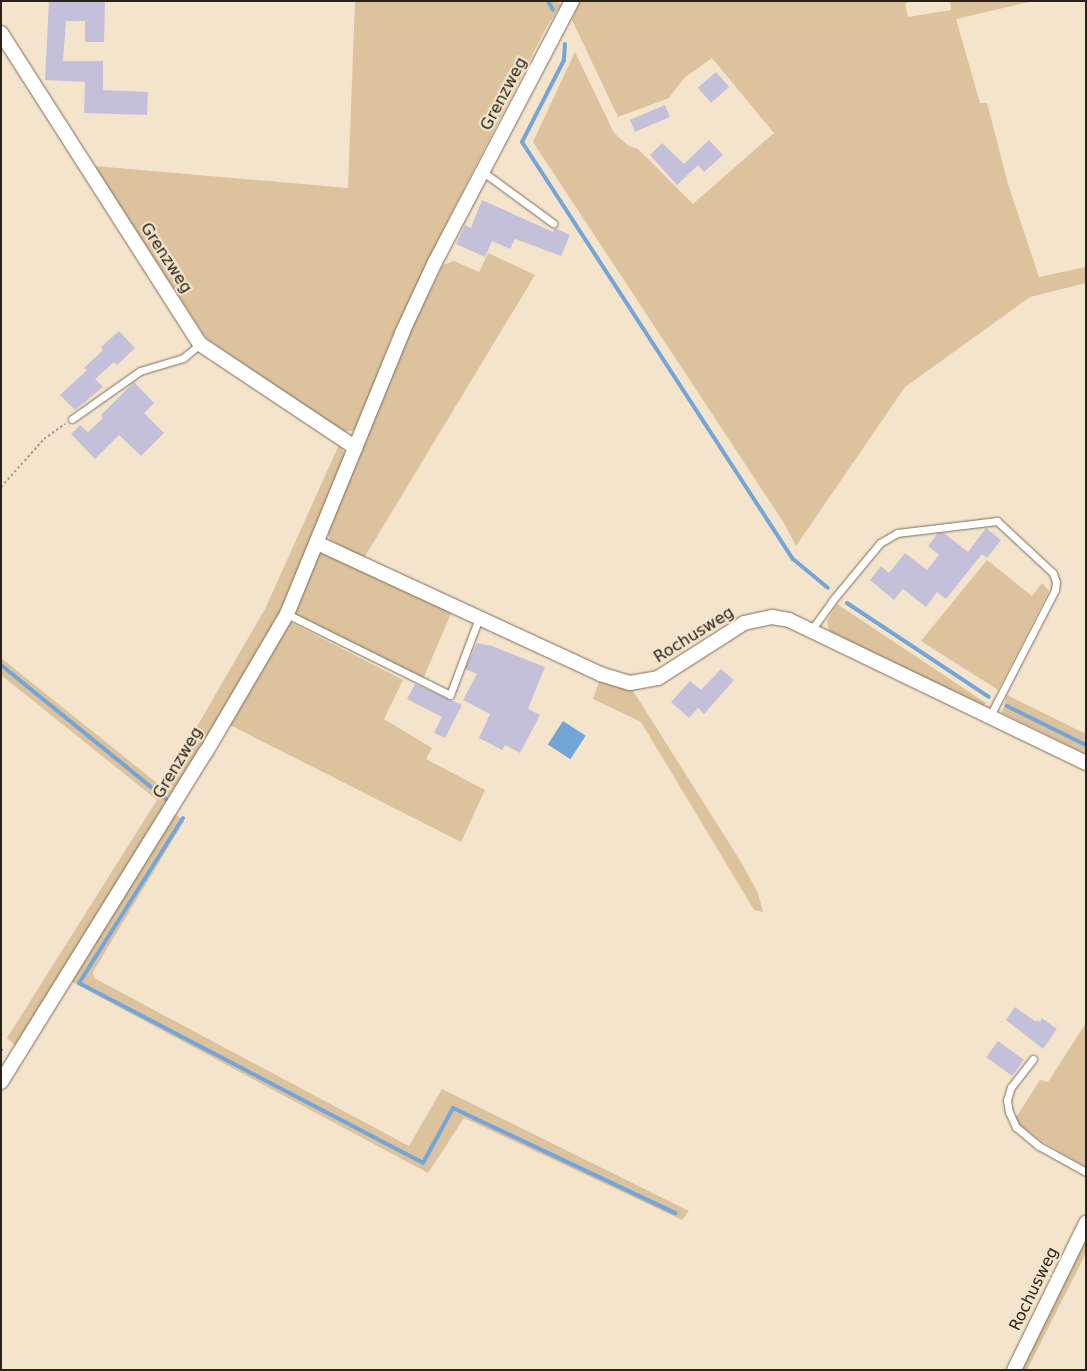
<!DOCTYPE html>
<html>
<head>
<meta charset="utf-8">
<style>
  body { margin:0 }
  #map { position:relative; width:1087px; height:1371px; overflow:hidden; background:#f4e4cc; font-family:"DejaVu Sans",sans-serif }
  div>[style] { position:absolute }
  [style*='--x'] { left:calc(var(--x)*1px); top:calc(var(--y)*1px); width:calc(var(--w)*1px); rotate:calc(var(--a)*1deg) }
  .green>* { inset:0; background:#dcc29d }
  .water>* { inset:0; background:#74a5d9; transform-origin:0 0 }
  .stream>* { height:4px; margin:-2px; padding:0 2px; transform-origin:2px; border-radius:2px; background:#74a5d9 }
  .building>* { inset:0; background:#c5c0da; transform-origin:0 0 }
  .path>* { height:2px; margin-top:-1px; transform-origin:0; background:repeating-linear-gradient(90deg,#a89c89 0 2.5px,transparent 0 5px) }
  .roads { filter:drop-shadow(0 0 1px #7b6c57) drop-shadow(0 0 1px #7b6c57) }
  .service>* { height:7px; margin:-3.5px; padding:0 3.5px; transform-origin:3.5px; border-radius:3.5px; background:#fff }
  .minor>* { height:14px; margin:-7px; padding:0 7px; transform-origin:7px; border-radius:7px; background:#fff }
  span { translate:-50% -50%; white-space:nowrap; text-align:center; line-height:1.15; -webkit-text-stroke:4.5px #f4e4cc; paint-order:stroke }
  .street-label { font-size:16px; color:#282219 }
  .frame { position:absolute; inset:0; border:2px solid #282219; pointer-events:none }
</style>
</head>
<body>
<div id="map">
  <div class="green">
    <div style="clip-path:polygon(355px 1px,558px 1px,561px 5px,546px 28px,445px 226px,390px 342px,356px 430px,343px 432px,206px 338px,94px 166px,348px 188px)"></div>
    <div style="clip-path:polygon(580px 1px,913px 1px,905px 3px,908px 17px,951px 10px,950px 1px,1033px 1px,956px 19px,980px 103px,987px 103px,1008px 184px,1039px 277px,1086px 267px,1086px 283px,1030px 297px,905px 387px,796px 546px,784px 523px,533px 142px,575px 52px,614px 133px,629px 146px,638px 149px,693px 204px,774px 133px,712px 58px,684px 78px,669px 98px,618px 117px,572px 20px)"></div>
    <div style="clip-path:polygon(488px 253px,535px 275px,364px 558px,330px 540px,326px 530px,407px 336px,443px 265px,454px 261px,479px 272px)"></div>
    <div style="clip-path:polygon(339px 445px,347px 457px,282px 612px,202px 750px,18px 1048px,7px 1038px,157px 800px,1px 675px,1px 658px,162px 787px,265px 609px)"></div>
    <div style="clip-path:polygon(323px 548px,452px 611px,423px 679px,291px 612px,315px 554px)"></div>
    <div style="clip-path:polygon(987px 560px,1032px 596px,1042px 583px,1049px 591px,998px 690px,921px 641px)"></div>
    <div style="clip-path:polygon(837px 604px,986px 703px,983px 706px,829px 631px,827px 621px)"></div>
    <div style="clip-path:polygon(288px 621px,403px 680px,384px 719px,432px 748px,426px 759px,485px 790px,461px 842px,228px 724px)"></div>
    <div style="clip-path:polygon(600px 679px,630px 686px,741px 862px,758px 893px,763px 912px,754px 910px,641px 722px,593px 699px)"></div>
    <div style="clip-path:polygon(1007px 695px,1086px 734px,1086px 754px,1002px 713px)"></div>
    <div style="clip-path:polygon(175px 814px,184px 821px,93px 972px,94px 978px,409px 1146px,442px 1089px,689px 1211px,682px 1220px,464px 1118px,428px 1173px,72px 982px)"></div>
    <div style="clip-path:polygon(1086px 1023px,1086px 1167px,1041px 1141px,1020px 1125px,1015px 1119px,1040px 1080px,1048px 1082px)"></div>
    <div style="clip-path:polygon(1086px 1233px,1086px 1253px,1027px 1370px,1020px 1370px)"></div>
  </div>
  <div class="water">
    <div style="left:563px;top:721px;width:27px;height:28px;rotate:33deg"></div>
  </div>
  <div class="stream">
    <div style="--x:548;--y:1;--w:10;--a:61"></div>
    <div style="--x:565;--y:44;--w:16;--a:94"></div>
    <div style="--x:564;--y:60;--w:92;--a:117.1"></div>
    <div style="--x:522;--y:142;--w:497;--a:57"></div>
    <div style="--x:793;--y:559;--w:45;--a:39.6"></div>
    <div style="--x:847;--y:603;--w:170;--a:33.5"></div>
    <div style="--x:1;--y:665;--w:213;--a:39.1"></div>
    <div style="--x:1007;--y:706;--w:88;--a:26.3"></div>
    <div style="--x:183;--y:818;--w:195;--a:122.2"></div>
    <div style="--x:79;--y:983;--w:388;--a:27.6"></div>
    <div style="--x:423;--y:1163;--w:63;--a:-61.4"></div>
    <div style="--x:453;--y:1108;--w:246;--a:25.3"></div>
  </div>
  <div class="building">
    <div style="clip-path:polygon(49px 1px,105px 1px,104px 42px,85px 42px,85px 21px,66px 21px,63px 61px,103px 61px,103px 90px,148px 92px,147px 115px,84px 113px,85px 82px,45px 80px)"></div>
    <div style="left:716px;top:72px;width:20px;height:24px;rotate:49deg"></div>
    <div style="left:665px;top:105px;width:13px;height:38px;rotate:67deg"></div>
    <div style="clip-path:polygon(709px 140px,723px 155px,704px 172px,698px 165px,677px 185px,650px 155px,662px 143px,684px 164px)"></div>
    <div style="clip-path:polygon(482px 200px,553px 232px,555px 228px,570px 235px,561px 256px,515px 239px,510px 249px,492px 241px,485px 257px,456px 244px,465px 225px,471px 228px)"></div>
    <div style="clip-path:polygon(119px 331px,135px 348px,117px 365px,114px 362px,95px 379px,103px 387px,75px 410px,60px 395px,87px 370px,84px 368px,103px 350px,101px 347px)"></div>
    <div style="clip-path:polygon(134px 382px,154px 403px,144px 413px,164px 433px,141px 456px,119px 435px,95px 459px,71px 434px,80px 425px,88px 432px,103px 418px,101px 415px)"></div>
    <div style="clip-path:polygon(986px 528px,1001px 540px,987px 558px,982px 554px,946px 599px,937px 592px,926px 607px,903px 589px,894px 600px,870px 580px,881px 566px,889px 573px,905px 553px,927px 570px,939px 555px,928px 546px,938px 533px,944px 533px,968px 552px)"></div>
    <div style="clip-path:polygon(477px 643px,492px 646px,545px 667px,528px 709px,540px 715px,520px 753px,505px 745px,502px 750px,479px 738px,490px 714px,463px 700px,477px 674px,465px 669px)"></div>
    <div style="clip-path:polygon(721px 669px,734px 680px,704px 714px,698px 708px,689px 718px,671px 702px,690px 681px,701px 690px)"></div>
    <div style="clip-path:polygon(415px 684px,462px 705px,445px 738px,434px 733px,442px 717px,407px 699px)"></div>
    <div style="clip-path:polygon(1015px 1007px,1036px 1022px,1037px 1020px,1040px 1022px,1042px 1018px,1057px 1029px,1043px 1049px,1006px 1020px)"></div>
    <div style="left:998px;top:1041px;width:32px;height:20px;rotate:36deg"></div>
  </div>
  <div class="path">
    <div style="--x:1;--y:487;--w:64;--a:-48.1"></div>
    <div style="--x:44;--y:439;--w:26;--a:-36"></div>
    <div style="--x:1;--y:1049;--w:5;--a:37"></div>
  </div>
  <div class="roads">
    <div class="service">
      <div style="--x:483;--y:172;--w:87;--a:36.1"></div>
      <div style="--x:72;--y:419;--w:83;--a:-35.2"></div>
      <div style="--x:140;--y:371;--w:45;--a:-16.8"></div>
      <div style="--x:183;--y:358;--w:22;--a:-39"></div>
      <div style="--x:287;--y:614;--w:182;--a:26.4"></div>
      <div style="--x:450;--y:695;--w:82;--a:-69.4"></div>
      <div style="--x:812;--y:629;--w:34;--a:-54"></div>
      <div style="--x:832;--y:601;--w:75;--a:-50.4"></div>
      <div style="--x:880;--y:543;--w:20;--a:-30"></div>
      <div style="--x:897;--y:533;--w:101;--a:-6.8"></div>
      <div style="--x:997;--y:521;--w:76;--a:42.9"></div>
      <div style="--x:1053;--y:573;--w:9;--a:72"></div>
      <div style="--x:1056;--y:582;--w:8;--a:97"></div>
      <div style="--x:1055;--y:590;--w:142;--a:117.3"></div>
      <div style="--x:1033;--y:1059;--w:36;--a:128"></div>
      <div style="--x:1011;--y:1087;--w:14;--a:107"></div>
      <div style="--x:1007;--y:1100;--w:12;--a:81"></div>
      <div style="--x:1009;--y:1112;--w:17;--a:65"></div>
      <div style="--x:1016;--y:1127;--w:30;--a:40"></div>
      <div style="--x:1039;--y:1146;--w:54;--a:29"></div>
    </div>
    <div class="minor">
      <div style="--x:1;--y:33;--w:369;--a:57.4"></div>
      <div style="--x:200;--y:344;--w:187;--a:33.7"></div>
      <div style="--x:317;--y:543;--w:312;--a:24.8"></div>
      <div style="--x:600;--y:674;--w:31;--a:17"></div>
      <div style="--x:630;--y:683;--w:28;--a:-10"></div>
      <div style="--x:658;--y:678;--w:102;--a:-32.6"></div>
      <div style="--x:744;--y:623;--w:29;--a:-12"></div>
      <div style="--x:772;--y:617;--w:17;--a:10"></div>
      <div style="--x:789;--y:620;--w:330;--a:25.7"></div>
      <div style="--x:1;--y:1082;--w:388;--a:-58.2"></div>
      <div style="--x:206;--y:752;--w:160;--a:-59.6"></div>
      <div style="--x:287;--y:614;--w:304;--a:-67.7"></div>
      <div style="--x:402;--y:333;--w:78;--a:-65.1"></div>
      <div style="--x:435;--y:262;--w:295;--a:-62.3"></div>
      <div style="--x:1014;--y:1370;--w:164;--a:-63.9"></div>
    </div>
  </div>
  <div class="street-label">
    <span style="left:504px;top:94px;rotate:-62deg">Grenzweg</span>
    <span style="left:166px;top:258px;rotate:57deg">Grenzweg</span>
    <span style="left:694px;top:635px;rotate:-32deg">Rochusweg</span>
    <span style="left:178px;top:763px;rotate:-59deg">Grenzweg</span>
    <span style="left:1034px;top:1289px;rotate:-64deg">Rochusweg</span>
  </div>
  <div class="frame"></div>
</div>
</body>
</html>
